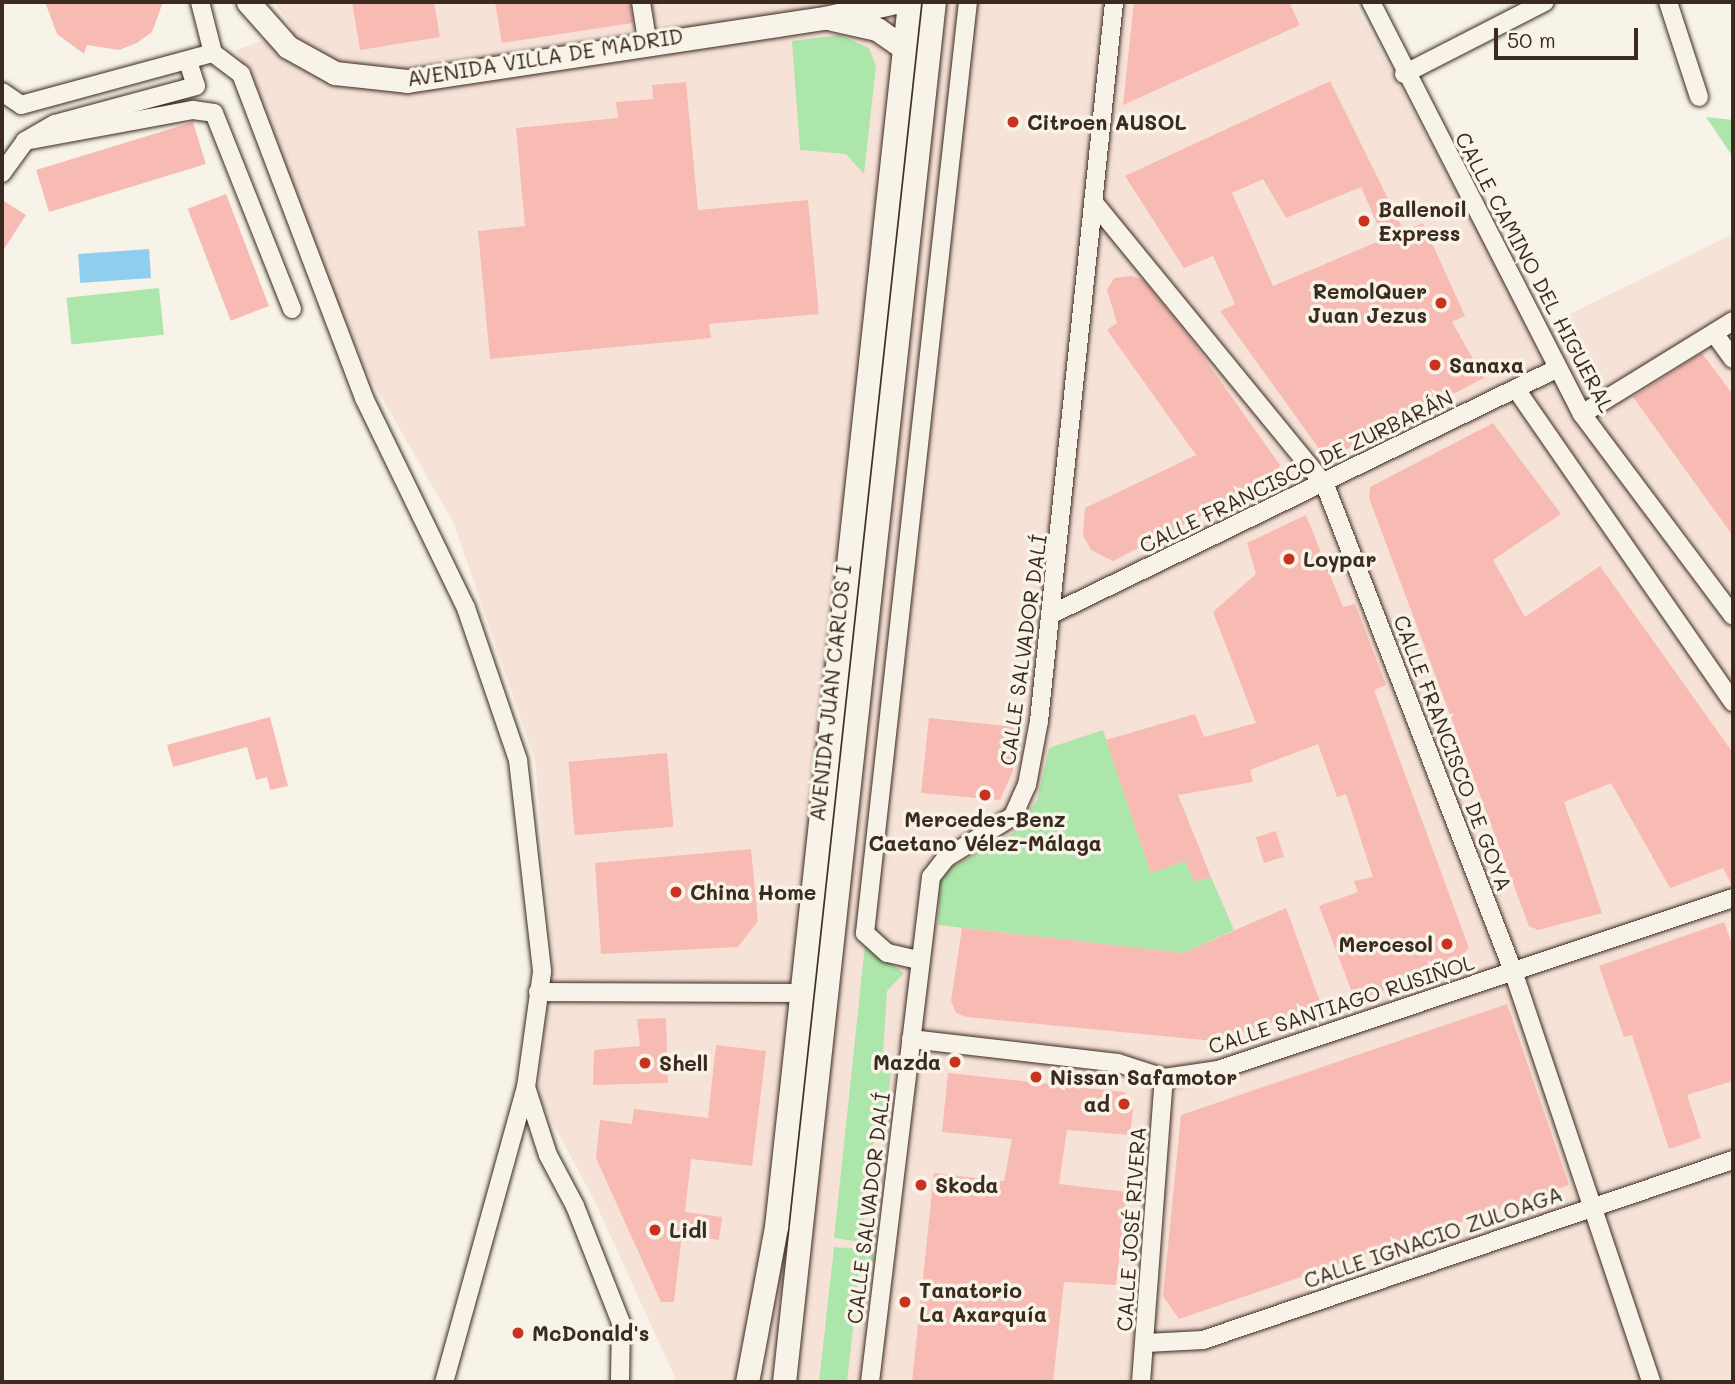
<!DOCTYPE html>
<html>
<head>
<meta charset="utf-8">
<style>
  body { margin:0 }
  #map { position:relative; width:1735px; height:1384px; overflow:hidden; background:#f7f3e8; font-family:Mali,sans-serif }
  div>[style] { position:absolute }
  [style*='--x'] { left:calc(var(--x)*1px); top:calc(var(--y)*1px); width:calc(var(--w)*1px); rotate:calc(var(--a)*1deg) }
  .built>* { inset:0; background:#f7e2d8 }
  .green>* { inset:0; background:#ace6aa; transform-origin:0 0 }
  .water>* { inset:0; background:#90cef0; transform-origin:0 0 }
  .building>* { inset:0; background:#f7bbb4; transform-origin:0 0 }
  .roads { filter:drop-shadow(0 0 2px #3b2a1e) drop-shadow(0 0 2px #3b2a1e) }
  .minor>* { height:18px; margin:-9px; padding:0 9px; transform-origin:9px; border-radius:9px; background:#f7f3e8 }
  .tertiary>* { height:23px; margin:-11.5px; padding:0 11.5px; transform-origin:11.5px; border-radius:11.5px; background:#f7f3e8 }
  .dots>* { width:19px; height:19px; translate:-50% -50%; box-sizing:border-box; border:4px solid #f7f3e8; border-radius:50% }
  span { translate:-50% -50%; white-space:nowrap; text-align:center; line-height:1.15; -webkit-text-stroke:7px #f7f3e8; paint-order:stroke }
  .street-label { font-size:21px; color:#3b2a1e }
  .poi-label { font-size:21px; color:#3b2a1e; font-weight:700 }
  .left { translate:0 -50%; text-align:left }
  .right { translate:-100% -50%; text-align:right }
  .frame { position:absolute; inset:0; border:4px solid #3b2a1e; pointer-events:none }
  .scale { position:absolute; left:1494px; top:28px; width:144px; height:32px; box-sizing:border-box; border:4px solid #3b2a1e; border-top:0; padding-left:9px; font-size:21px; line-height:24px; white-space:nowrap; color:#3b2a1e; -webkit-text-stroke:5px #f7f3e8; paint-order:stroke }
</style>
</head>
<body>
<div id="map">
  <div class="built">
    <div style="clip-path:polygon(274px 2px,1354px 2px,1533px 332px,1733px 234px,1733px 1382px,677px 1382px,596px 1204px,537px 1093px,553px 961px,535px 760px,454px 524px,363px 365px,236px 50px,294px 30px)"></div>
  </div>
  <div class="green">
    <div style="clip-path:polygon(840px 35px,869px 48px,876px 66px,864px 174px,846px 154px,800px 150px,792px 41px)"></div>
    <div style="clip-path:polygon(1706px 117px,1733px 120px,1733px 157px)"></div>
    <div style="left:159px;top:288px;width:47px;height:93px;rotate:84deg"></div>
    <div style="clip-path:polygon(1103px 730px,1151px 873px,1185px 861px,1195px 882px,1211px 877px,1234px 930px,1183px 953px,938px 925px,940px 874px,1013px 833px,1037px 800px,1049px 748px)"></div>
    <div style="clip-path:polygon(865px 945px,904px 973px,887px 991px,882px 1070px,891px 1073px,888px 1099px,877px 1112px,864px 1222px,878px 1228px,876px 1244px,834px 1238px)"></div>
    <div style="clip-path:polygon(834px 1247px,873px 1250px,873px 1264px,859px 1273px,847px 1382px,819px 1382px)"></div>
  </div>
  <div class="water">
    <div style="left:149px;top:249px;width:29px;height:71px;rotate:86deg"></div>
  </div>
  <div class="building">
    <div style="clip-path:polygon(45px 2px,163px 2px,152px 32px,137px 43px,119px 50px,87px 45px,84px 54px,57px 34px)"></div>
    <div style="clip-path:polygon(352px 2px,434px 2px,440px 37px,360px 50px)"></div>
    <div style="clip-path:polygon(495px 2px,630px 2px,633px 23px,502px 43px)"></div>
    <div style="clip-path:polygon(1134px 2px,1289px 2px,1300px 25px,1123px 105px)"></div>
    <div style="clip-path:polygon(evenodd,1330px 81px,1404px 231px,1423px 223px,1465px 316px,1452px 322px,1484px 378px,1347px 449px,1322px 453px,1220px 311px,1235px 304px,1213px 256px,1184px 268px,1125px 176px,1330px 81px,1263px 179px,1286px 218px,1361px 187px,1384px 239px,1273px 286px,1232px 193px,1263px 179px)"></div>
    <div style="clip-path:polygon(686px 82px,698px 210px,808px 200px,819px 314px,709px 324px,711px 338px,490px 359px,478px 231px,525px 226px,516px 128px,618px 118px,616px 102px,653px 99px,652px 85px)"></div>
    <div style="left:193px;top:122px;width:44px;height:164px;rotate:73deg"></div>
    <div style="left:226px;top:194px;width:120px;height:41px;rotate:69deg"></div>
    <div style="clip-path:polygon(2px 200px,26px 215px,2px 252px)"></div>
    <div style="clip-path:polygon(1131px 276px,1143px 280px,1187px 334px,1280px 465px,1274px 478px,1113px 561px,1091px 550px,1083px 535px,1085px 508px,1196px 455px,1107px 330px,1117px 323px,1107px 290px,1114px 278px)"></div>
    <div style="clip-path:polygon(1702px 353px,1733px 395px,1733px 536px,1633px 397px)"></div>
    <div style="clip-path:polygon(1493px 423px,1561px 514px,1493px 560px,1525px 617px,1600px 566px,1733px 753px,1733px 887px,1723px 868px,1670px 888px,1611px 783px,1564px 802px,1602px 913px,1538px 930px,1529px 926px,1369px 498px,1370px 487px)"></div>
    <div style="clip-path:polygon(1306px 515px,1343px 607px,1355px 604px,1386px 685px,1374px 690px,1469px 948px,1458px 959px,1393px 980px,1395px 987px,1355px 1000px,1319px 906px,1358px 892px,1354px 881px,1373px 877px,1346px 794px,1337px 797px,1318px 744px,1250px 770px,1253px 782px,1178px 795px,1211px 877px,1195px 882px,1185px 861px,1151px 873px,1106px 740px,1195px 714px,1204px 737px,1256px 723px,1213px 612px,1256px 574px,1247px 543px)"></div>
    <div style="clip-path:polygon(270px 717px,288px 786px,270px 790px,267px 777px,256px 780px,247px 747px,173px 767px,167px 745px)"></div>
    <div style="clip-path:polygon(929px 718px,1016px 727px,1013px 771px,1000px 800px,921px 793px)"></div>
    <div style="left:667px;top:753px;width:74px;height:99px;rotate:85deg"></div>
    <div style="left:1276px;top:831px;width:27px;height:21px;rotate:73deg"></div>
    <div style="clip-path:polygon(751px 849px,758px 921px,738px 947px,601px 954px,595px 863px)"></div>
    <div style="clip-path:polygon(1286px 908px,1322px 1007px,1213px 1041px,967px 1017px,956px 1013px,951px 1001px,962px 928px,1183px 953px)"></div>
    <div style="clip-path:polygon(1724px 922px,1733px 947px,1733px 1081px,1687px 1095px,1701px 1138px,1669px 1149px,1632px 1035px,1624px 1037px,1599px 966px)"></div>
    <div style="clip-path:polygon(1507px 1004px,1569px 1185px,1179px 1319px,1163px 1296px,1181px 1115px)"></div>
    <div style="clip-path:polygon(666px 1018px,668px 1083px,593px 1085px,594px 1050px,640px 1046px,637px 1019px)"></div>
    <div style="clip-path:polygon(716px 1045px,766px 1051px,752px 1166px,691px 1159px,685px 1212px,722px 1217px,719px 1240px,682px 1234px,674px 1302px,661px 1302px,596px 1158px,600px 1120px,632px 1124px,634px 1109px,708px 1118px)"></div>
    <div style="clip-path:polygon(948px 1073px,1124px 1092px,1134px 1103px,1130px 1135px,1067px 1130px,1059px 1184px,1127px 1192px,1116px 1285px,1064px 1282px,1053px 1382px,912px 1382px,934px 1173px,1004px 1181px,1012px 1139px,942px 1132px)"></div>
  </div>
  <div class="roads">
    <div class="minor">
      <div style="--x:200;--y:2;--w:53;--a:75.7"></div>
      <div style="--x:213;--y:53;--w:35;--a:37"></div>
      <div style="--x:241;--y:74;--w:347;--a:69.2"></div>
      <div style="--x:364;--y:398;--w:233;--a:64.1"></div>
      <div style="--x:466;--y:608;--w:161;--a:71.1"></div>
      <div style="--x:518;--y:760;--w:213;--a:83.5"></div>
      <div style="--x:542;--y:972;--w:116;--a:97.9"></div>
      <div style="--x:526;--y:1087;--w:306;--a:105.5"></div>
      <div style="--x:641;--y:2;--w:39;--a:81"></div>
      <div style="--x:1371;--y:2;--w:463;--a:62.9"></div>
      <div style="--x:1582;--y:414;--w:252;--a:53.2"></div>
      <div style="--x:1668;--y:2;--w:100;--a:71.9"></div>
      <div style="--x:1404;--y:74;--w:158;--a:-27.1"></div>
      <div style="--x:2;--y:92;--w:23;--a:34"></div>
      <div style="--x:21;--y:105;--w:199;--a:-15.2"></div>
      <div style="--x:25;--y:141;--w:171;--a:-10.5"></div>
      <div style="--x:193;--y:110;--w:21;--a:8"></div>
      <div style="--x:214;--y:113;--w:211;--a:68.3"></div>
      <div style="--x:2;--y:173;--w:39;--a:-54"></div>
      <div style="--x:25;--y:141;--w:34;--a:-30"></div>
      <div style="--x:55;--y:124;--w:146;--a:-15.1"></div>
      <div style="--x:196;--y:86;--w:25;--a:-108"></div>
      <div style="--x:1095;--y:204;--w:363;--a:50.7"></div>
      <div style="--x:1325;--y:485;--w:521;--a:68.85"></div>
      <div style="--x:1513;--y:971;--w:434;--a:71.4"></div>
      <div style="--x:1714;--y:333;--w:32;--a:54"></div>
      <div style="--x:1516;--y:389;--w:381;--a:55.3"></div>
      <div style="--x:1582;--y:414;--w:177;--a:-31.6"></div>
      <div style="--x:1054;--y:613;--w:560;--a:-25.92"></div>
      <div style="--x:918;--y:960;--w:32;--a:-167"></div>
      <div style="--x:887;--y:953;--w:30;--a:-138"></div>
      <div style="--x:865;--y:933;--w:937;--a:-83.69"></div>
      <div style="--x:538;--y:992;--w:259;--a:0.2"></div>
      <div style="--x:911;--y:1039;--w:208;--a:6.6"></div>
      <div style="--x:1118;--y:1063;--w:48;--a:18.1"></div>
      <div style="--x:1164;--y:1078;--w:55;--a:-8.4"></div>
      <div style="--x:1218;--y:1070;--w:543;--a:-18.47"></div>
      <div style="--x:526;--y:1087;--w:71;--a:72.1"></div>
      <div style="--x:548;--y:1155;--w:58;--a:62.1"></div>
      <div style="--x:575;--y:1206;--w:126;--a:68.5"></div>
      <div style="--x:621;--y:1323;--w:59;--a:91"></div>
      <div style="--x:1146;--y:1343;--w:57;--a:-3"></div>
      <div style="--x:1203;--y:1340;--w:560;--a:-18.76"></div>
      <div style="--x:870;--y:1382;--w:509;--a:-83.11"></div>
      <div style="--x:931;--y:877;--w:24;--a:-52"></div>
      <div style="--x:946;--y:858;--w:79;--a:-32.1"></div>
      <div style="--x:1013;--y:816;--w:34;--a:-66"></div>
      <div style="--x:1027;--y:785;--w:65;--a:-79.4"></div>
      <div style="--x:1039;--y:721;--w:723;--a:-84.04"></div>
      <div style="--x:1141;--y:1382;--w:305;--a:-85.7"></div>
    </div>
    <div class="tertiary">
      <div style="--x:248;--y:2;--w:60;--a:48.4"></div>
      <div style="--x:288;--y:47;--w:54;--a:29"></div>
      <div style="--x:335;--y:73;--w:72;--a:6.3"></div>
      <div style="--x:407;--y:81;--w:423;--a:-8.6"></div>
      <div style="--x:825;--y:18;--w:72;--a:-12.9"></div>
      <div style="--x:832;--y:19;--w:46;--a:12.5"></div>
      <div style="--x:877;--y:29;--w:32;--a:35"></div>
      <div style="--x:747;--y:1382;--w:158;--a:-79.4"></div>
      <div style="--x:776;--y:1227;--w:1232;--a:-83.8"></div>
      <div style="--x:784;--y:1382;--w:1388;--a:-83.8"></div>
    </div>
  </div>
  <div class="dots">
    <div style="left:1013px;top:122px;background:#c8321e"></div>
    <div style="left:1364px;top:221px;background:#c8321e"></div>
    <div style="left:1441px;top:303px;background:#c8321e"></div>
    <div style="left:1435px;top:365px;background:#c8321e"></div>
    <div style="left:1289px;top:559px;background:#c8321e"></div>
    <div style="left:985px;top:795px;background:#c8321e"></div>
    <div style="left:676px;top:892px;background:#c8321e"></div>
    <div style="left:1447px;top:944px;background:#c8321e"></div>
    <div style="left:955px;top:1062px;background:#c8321e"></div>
    <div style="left:645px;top:1063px;background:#c8321e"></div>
    <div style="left:1036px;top:1077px;background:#c8321e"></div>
    <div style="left:1124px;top:1104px;background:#c8321e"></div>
    <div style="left:921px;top:1185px;background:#c8321e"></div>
    <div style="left:655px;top:1230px;background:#c8321e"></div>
    <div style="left:905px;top:1302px;background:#c8321e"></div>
    <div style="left:518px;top:1333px;background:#c8321e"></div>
  </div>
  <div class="street-label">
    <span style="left:545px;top:57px;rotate:-9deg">AVENIDA VILLA DE MADRID</span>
    <span style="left:1535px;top:272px;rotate:62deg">CALLE CAMINO DEL HIGUERAL</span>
    <span style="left:1296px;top:471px;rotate:-26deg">CALLE FRANCISCO DE ZURBARÁN</span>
    <span style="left:1023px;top:650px;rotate:-82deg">CALLE SALVADOR DALÍ</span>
    <span style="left:830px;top:693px;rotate:-84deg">AVENIDA JUAN CARLOS I</span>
    <span style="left:1453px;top:753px;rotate:69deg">CALLE FRANCISCO DE GOYA</span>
    <span style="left:1341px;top:1004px;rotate:-18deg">CALLE SANTIAGO RUSIÑOL</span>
    <span style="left:868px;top:1208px;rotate:-83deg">CALLE SALVADOR DALÍ</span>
    <span style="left:1131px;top:1229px;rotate:-86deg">CALLE JOSÉ RIVERA</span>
    <span style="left:1433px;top:1237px;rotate:-19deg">CALLE IGNACIO ZULOAGA</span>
  </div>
  <div class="poi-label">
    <span class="left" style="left:1027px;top:122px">Citroen AUSOL</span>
    <span class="left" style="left:1378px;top:221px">Ballenoil<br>Express</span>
    <span class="right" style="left:1427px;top:303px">RemolQuer<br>Juan Jezus</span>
    <span class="left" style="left:1449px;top:365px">Sanaxa</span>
    <span class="left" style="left:1303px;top:559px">Loypar</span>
    <span style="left:985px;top:831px">Mercedes-Benz<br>Caetano Vélez-Málaga</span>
    <span class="left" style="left:690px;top:892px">China Home</span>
    <span class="right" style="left:1433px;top:944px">Mercesol</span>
    <span class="right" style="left:941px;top:1062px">Mazda</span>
    <span class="left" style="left:659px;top:1063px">Shell</span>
    <span class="left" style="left:1050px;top:1077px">Nissan Safamotor</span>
    <span class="right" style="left:1110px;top:1104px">ad</span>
    <span class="left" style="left:935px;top:1185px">Skoda</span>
    <span class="left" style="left:669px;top:1230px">Lidl</span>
    <span class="left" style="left:919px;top:1302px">Tanatorio<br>La Axarquía</span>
    <span class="left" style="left:532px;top:1333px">McDonald's</span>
  </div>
  <div class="frame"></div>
  <div class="scale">50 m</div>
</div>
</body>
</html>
